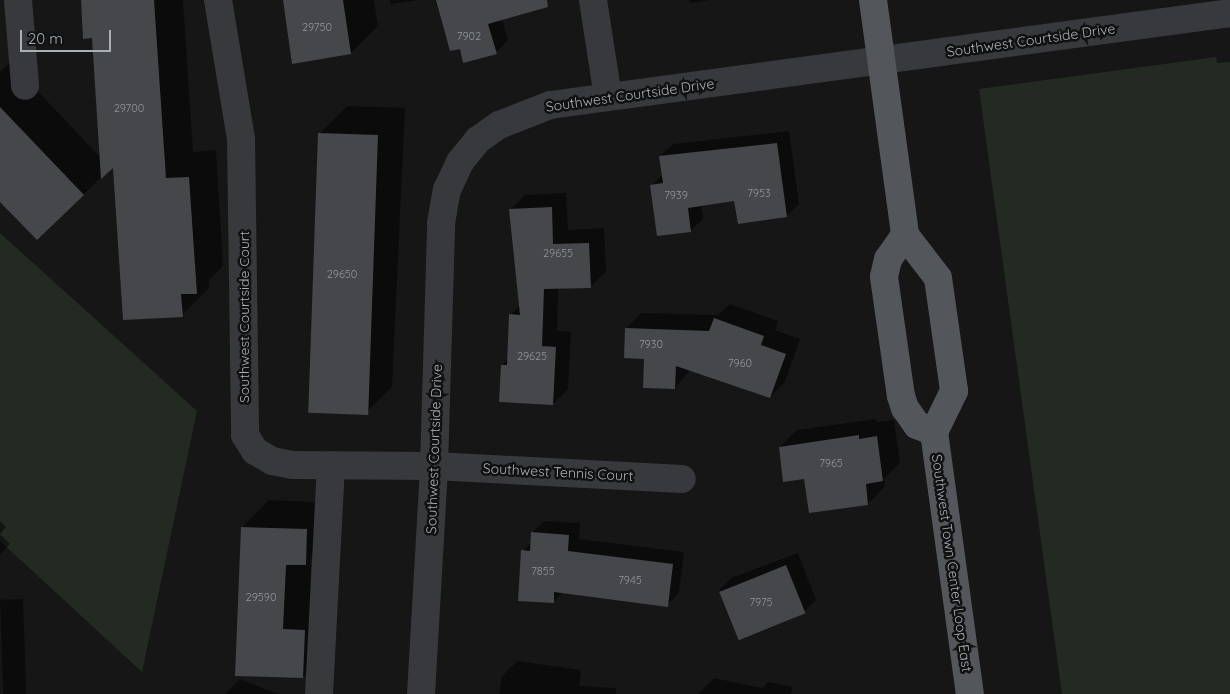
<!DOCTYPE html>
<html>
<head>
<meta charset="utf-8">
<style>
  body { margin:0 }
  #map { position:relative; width:1230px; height:694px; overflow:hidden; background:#161617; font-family:Quicksand,sans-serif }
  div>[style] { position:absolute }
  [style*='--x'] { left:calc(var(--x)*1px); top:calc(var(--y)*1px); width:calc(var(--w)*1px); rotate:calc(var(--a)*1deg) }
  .green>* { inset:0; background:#232a22 }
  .shadow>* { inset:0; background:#0007; transform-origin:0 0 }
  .building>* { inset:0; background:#45474a; transform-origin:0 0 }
  .minor>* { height:28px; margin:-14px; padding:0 14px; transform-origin:14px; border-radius:14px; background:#37393c }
  .major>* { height:28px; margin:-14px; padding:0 14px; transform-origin:14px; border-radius:14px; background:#53575b }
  span { translate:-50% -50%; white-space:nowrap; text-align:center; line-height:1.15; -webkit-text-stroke:5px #111112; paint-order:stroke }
  .number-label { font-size:11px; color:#8f969c }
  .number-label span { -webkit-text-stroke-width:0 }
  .street-label { font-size:14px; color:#a8b0b7 }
  .scale { position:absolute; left:20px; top:30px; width:91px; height:22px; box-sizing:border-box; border:2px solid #a8b0b7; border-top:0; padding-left:6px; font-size:15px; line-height:18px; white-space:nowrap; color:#a8b0b7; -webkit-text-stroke:4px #111112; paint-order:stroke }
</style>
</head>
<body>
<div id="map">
  <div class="green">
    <div style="clip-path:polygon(1216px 57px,1217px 63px,1230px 62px,1230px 694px,1062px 694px,979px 89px)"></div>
    <div style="clip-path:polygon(0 233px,197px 411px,142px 672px,0 541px)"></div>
  </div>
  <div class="shadow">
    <div style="clip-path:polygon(82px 0,183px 0,193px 152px,216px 150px,223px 266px,209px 280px,209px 288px,182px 315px,114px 165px,37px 239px,0 200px,0 72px,10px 62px,101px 158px,93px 37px)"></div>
    <div style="clip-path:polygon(284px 0,374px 0,378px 26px,351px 53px)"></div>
    <div style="clip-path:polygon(390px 0,418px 0,391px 4px)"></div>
    <div style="clip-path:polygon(437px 0,524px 0,502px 19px,508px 40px,496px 53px,460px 47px)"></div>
    <div style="clip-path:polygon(690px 0,710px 0,690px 3px)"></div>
    <div style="clip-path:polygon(347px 106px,405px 108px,392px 387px,365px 414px,320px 133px)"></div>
    <div style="clip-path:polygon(789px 131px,799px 204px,787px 216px,735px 200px,701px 204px,703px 219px,690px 231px,652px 185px,663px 174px,660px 156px,673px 144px)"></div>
    <div style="clip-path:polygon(566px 193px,568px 230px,604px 228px,606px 272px,591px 286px,558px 287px,557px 331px,571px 332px,568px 389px,553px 404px,502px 366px,508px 359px,510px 315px,520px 305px,510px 210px,525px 195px)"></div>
    <div style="clip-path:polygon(730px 304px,778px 321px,775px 330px,800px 339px,785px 382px,770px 397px,690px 370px,675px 388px,645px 357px,626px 328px,641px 313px,718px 315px)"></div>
    <div style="clip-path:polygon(876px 419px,877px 422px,894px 420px,900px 463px,884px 479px,885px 486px,868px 504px,805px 478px,780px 447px,797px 430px)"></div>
    <div style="clip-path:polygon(269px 500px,334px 503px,332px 537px,311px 558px,310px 603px,331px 604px,330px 650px,303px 677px,236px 674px,242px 527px)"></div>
    <div style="clip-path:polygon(0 521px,6px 527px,0 534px)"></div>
    <div style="clip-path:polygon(544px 521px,580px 523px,579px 539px,684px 552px,679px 593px,667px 605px,563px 592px,553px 602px,523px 551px,532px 542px,532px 533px)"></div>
    <div style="clip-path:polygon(0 534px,10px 544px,0 554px)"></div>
    <div style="clip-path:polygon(798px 553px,816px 600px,804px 612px,719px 590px,731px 578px)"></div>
    <div style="left:23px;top:599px;width:95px;height:23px;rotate:88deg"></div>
    <div style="clip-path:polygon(517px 661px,581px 670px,579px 686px,616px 688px,616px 694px,499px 694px,502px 676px)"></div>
    <div style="clip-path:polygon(714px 678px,762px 688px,768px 682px,793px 687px,791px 694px,698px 694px)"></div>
    <div style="clip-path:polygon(240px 679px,278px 694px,225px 694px)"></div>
  </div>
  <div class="building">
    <div style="clip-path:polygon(81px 0,154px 0,166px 178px,189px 177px,197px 294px,181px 294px,183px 317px,123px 320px,113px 168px,101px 179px,92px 38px,83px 39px)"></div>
    <div style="clip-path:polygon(283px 0,343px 0,351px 54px,292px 64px)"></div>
    <div style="clip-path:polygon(436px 0,547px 0,548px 7px,488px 24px,497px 54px,463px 63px,460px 49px,450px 51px)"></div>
    <div style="clip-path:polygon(0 107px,84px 195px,37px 240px,0 202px)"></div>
    <div style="left:318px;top:133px;width:60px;height:280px;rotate:2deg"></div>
    <div style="clip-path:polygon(777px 143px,787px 217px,738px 224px,734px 201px,688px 208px,691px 232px,657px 236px,650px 185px,663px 183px,659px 156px)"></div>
    <div style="clip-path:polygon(552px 207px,553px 244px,589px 243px,591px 288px,544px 289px,542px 346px,556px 347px,553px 405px,499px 402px,501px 365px,507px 365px,509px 314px,520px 315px,509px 209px)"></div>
    <div style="clip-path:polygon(714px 318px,764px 336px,761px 345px,786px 354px,770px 398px,676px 366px,675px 389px,643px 388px,644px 359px,624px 358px,625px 328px,709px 331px)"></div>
    <div style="clip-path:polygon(859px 435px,859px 439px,877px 436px,883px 481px,866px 484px,868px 505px,809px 513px,804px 479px,783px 482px,779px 447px)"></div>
    <div style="clip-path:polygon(241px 527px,307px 529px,306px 565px,286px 565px,283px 629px,305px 630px,303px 678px,235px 676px)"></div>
    <div style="clip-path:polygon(531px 532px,569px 535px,568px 551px,673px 564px,668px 607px,554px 592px,554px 603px,518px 601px,521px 550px,530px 551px)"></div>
    <div style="left:786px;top:565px;width:52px;height:72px;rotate:68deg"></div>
  </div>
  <div class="minor">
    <div style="--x:18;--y:0;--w:86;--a:85.3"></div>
    <div style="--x:218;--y:0;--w:141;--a:80.6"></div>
    <div style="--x:241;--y:139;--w:296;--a:89.2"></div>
    <div style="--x:245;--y:435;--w:19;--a:58"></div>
    <div style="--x:255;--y:451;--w:20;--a:30"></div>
    <div style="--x:272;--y:461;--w:21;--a:11"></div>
    <div style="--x:293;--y:465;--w:141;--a:0.4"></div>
    <div style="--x:434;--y:466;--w:248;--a:3"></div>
    <div style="--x:593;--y:0;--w:98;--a:81.2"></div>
    <div style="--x:319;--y:694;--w:229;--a:-87"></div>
    <div style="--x:421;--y:694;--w:228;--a:-86.7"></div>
    <div style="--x:434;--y:466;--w:243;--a:-88.3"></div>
    <div style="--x:441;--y:223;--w:34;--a:-80"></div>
    <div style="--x:447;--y:190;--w:31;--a:-65"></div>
    <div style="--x:460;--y:162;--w:28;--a:-51"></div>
    <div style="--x:478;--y:140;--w:26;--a:-36"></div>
    <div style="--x:499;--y:125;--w:55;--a:-21.4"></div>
    <div style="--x:550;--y:105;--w:686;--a:-7.7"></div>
  </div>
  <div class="major">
    <div style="--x:873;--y:0;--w:237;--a:82.2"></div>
    <div style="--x:905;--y:235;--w:54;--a:52.5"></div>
    <div style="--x:938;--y:278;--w:114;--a:81.9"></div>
    <div style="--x:954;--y:391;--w:46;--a:116"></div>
    <div style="--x:934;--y:432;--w:264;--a:82.2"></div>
    <div style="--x:905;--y:235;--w:29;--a:125"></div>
    <div style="--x:888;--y:259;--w:18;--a:103"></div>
    <div style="--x:884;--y:277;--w:120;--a:81.9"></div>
    <div style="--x:901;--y:396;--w:13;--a:72"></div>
    <div style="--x:905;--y:408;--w:21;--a:55"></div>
    <div style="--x:917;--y:425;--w:18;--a:22"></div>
  </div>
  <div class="number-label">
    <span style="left:317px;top:27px">29750</span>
    <span style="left:469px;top:36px">7902</span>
    <span style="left:129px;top:108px">29700</span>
    <span style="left:759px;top:193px">7953</span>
    <span style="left:676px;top:195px">7939</span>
    <span style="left:558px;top:253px">29655</span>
    <span style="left:342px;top:274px">29650</span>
    <span style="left:651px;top:344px">7930</span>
    <span style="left:532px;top:356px">29625</span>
    <span style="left:740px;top:363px">7960</span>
    <span style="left:831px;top:463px">7965</span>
    <span style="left:543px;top:571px">7855</span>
    <span style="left:630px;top:580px">7945</span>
    <span style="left:261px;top:597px">29590</span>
    <span style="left:761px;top:602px">7975</span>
  </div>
  <div class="street-label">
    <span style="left:1031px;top:40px;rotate:-8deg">Southwest Courtside Drive</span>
    <span style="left:630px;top:95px;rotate:-8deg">Southwest Courtside Drive</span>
    <span style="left:244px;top:317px;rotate:-90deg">Southwest Courtside Court</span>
    <span style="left:434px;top:449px;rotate:-88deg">Southwest Courtside Drive</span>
    <span style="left:558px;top:472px;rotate:3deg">Southwest Tennis Court</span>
    <span style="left:952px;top:563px;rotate:82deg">Southwest Town Center Loop East</span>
  </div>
  <div class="scale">20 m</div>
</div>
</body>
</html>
